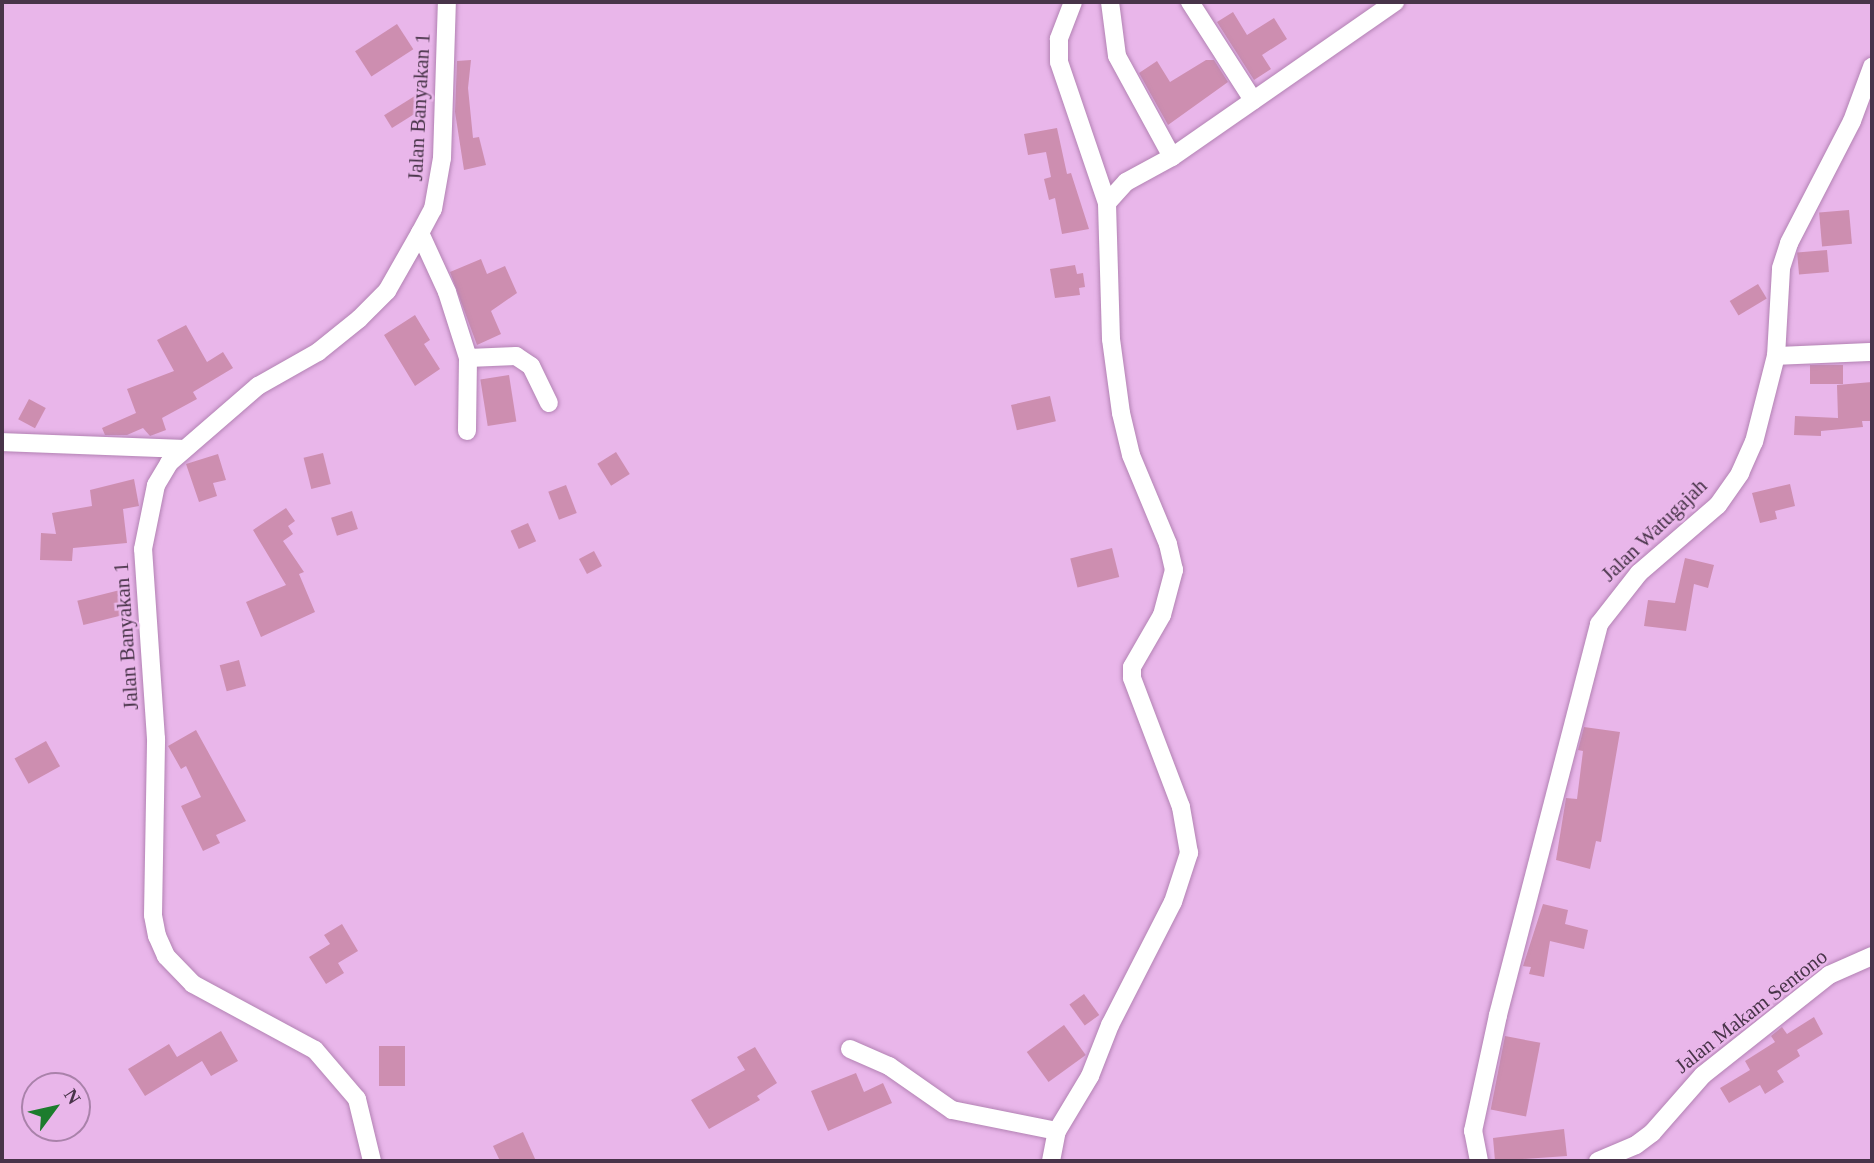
<!DOCTYPE html>
<html>
<head>
<meta charset="utf-8">
<style>
  body { margin:0 }
  #map { position:relative; width:1874px; height:1163px; overflow:hidden; background:#e9b6ea; font-family:"Times New Roman",serif }
  div>[style] { position:absolute }
  [style*='--x'] { left:calc(var(--x)*1px); top:calc(var(--y)*1px); width:calc(var(--w)*1px); rotate:calc(var(--a)*1deg) }
  .building>* { inset:0; background:#cd8eb0; transform-origin:0 0 }
  .roads { filter:drop-shadow(0 0 2px #b282b3) drop-shadow(0 0 2px #b282b3) }
  .street>* { height:18px; margin:-9px; padding:0 9px; transform-origin:9px; border-radius:9px; background:#fff }
  span { translate:-50% -50%; white-space:nowrap; text-align:center; line-height:1.15; -webkit-text-stroke:5px #e9b6ea; paint-order:stroke }
  .street-label { font-size:21px; color:#483449 }
  .frame { position:absolute; inset:0; border:4px solid #483449; pointer-events:none }
  .north { position:absolute; left:21px; top:1072px; width:70px; height:70px; box-sizing:border-box; background:#e9b6ea; border:2px solid #a982aa; border-radius:50%; rotate:57deg; font-size:19px; font-weight:700; line-height:28px; text-align:center; color:#483449 }
  .north::after { content:''; display:block; margin:auto; width:24px; height:32px; background:#1c7c2d; clip-path:polygon(50% 0,100% 100%,50% 72%,0 100%) }
</style>
</head>
<body>
<div id="map">
  <div class="building">
    <div style="clip-path:polygon(1233px 12px,1247px 35px,1274px 18px,1287px 39px,1262px 55px,1271px 69px,1254px 80px,1217px 22px)"></div>
    <div style="left:397px;top:24px;width:30px;height:50px;rotate:57deg"></div>
    <div style="clip-path:polygon(471px 60px,468px 88px,473px 138px,479px 137px,486px 165px,464px 170px,455px 112px,457px 61px)"></div>
    <div style="clip-path:polygon(1206px 60px,1214px 60px,1228px 82px,1168px 125px,1139px 73px,1157px 61px,1170px 82px)"></div>
    <div style="left:418px;top:94px;width:15px;height:40px;rotate:58deg"></div>
    <div style="clip-path:polygon(1057px 128px,1067px 174px,1071px 173px,1089px 229px,1062px 234px,1055px 198px,1049px 200px,1044px 179px,1051px 177px,1046px 152px,1028px 155px,1024px 134px)"></div>
    <div style="left:1849px;top:210px;width:34px;height:30px;rotate:85deg"></div>
    <div style="left:1827px;top:250px;width:22px;height:30px;rotate:85deg"></div>
    <div style="clip-path:polygon(481px 259px,487px 274px,505px 266px,517px 293px,491px 311px,501px 334px,477px 345px,450px 272px)"></div>
    <div style="clip-path:polygon(1075px 265px,1077px 274px,1083px 273px,1085px 287px,1079px 288px,1080px 295px,1055px 298px,1050px 269px)"></div>
    <div style="left:1758px;top:284px;width:17px;height:33px;rotate:59deg"></div>
    <div style="clip-path:polygon(415px 315px,430px 340px,424px 344px,440px 369px,415px 386px,384px 335px)"></div>
    <div style="clip-path:polygon(186px 325px,207px 362px,223px 352px,233px 368px,193px 392px,197px 399px,162px 418px,166px 430px,150px 436px,143px 428px,127px 435px,105px 435px,102px 428px,136px 413px,127px 389px,174px 371px,157px 340px)"></div>
    <div style="left:1843px;top:365px;width:19px;height:33px;rotate:90deg"></div>
    <div style="left:509px;top:375px;width:47px;height:29px;rotate:81deg"></div>
    <div style="clip-path:polygon(1872px 382px,1872px 421px,1862px 421px,1863px 427px,1821px 431px,1821px 436px,1794px 435px,1795px 416px,1838px 418px,1837px 385px)"></div>
    <div style="left:1050px;top:396px;width:26px;height:40px;rotate:77deg"></div>
    <div style="left:29px;top:399px;width:19px;height:23px;rotate:28deg"></div>
    <div style="left:616px;top:452px;width:26px;height:22px;rotate:58deg"></div>
    <div style="left:323px;top:453px;width:32px;height:20px;rotate:76deg"></div>
    <div style="clip-path:polygon(218px 454px,226px 480px,213px 483px,217px 496px,199px 502px,186px 464px)"></div>
    <div style="clip-path:polygon(134px 479px,139px 506px,123px 509px,127px 543px,73px 548px,72px 561px,40px 560px,41px 533px,56px 534px,52px 513px,92px 506px,90px 490px)"></div>
    <div style="clip-path:polygon(1790px 484px,1795px 506px,1775px 511px,1777px 519px,1760px 523px,1752px 493px)"></div>
    <div style="left:566px;top:485px;width:30px;height:19px;rotate:69deg"></div>
    <div style="clip-path:polygon(286px 508px,295px 521px,288px 526px,293px 534px,283px 541px,304px 572px,299px 574px,315px 612px,261px 637px,246px 602px,286px 585px,253px 530px)"></div>
    <div style="left:352px;top:511px;width:19px;height:22px;rotate:72deg"></div>
    <div style="left:528px;top:523px;width:20px;height:19px;rotate:66deg"></div>
    <div style="left:1112px;top:548px;width:30px;height:43px;rotate:76deg"></div>
    <div style="left:594px;top:551px;width:17px;height:17px;rotate:62deg"></div>
    <div style="clip-path:polygon(1685px 558px,1714px 565px,1708px 588px,1694px 584px,1686px 631px,1644px 626px,1648px 600px,1675px 603px)"></div>
    <div style="left:120px;top:590px;width:25px;height:44px;rotate:76deg"></div>
    <div style="left:239px;top:660px;width:27px;height:20px;rotate:75deg"></div>
    <div style="clip-path:polygon(1584px 727px,1620px 732px,1601px 842px,1596px 841px,1590px 869px,1556px 860px,1566px 798px,1577px 799px,1583px 751px,1578px 750px)"></div>
    <div style="clip-path:polygon(196px 730px,246px 821px,216px 835px,220px 843px,203px 851px,181px 806px,201px 797px,186px 766px,181px 769px,168px 746px)"></div>
    <div style="left:46px;top:741px;width:29px;height:36px;rotate:61deg"></div>
    <div style="clip-path:polygon(1543px 904px,1568px 910px,1565px 924px,1588px 930px,1584px 949px,1550px 941px,1544px 977px,1529px 974px,1531px 967px,1523px 966px)"></div>
    <div style="clip-path:polygon(342px 924px,358px 951px,338px 963px,344px 973px,326px 984px,309px 957px,330px 944px,324px 935px)"></div>
    <div style="left:1084px;top:994px;width:26px;height:18px;rotate:54deg"></div>
    <div style="clip-path:polygon(1814px 1017px,1823px 1034px,1797px 1050px,1800px 1056px,1777px 1071px,1784px 1082px,1765px 1094px,1760px 1085px,1729px 1103px,1720px 1088px,1750px 1070px,1745px 1061px,1775px 1042px,1771px 1036px,1782px 1027px,1787px 1034px)"></div>
    <div style="left:1064px;top:1025px;width:37px;height:46px;rotate:54deg"></div>
    <div style="clip-path:polygon(221px 1031px,238px 1061px,211px 1076px,202px 1061px,145px 1096px,128px 1069px,169px 1044px,177px 1057px)"></div>
    <div style="left:1505px;top:1036px;width:36px;height:75px;rotate:11deg"></div>
    <div style="left:379px;top:1046px;width:26px;height:40px"></div>
    <div style="clip-path:polygon(755px 1047px,777px 1083px,757px 1096px,760px 1100px,709px 1129px,691px 1100px,745px 1070px,737px 1057px)"></div>
    <div style="clip-path:polygon(856px 1073px,864px 1092px,883px 1083px,892px 1103px,828px 1131px,811px 1091px)"></div>
    <div style="clip-path:polygon(1564px 1129px,1567px 1156px,1495px 1161px,1493px 1138px)"></div>
    <div style="clip-path:polygon(523px 1132px,536px 1161px,500px 1161px,493px 1146px)"></div>
  </div>
  <div class="roads">
    <div class="street">
      <div style="--x:1073;--y:2;--w:40;--a:111"></div>
      <div style="--x:1059;--y:39;--w:23;--a:90"></div>
      <div style="--x:1059;--y:62;--w:149;--a:71.2"></div>
      <div style="--x:1110;--y:2;--w:54;--a:82.6"></div>
      <div style="--x:1117;--y:56;--w:115;--a:61.4"></div>
      <div style="--x:1190;--y:2;--w:117;--a:57.3"></div>
      <div style="--x:420;--y:233;--w:65;--a:65.4"></div>
      <div style="--x:447;--y:292;--w:69;--a:72.3"></div>
      <div style="--x:468;--y:358;--w:73;--a:90.8"></div>
      <div style="--x:1776;--y:356;--w:96;--a:-2.4"></div>
      <div style="--x:468;--y:358;--w:48;--a:-2.4"></div>
      <div style="--x:516;--y:356;--w:18;--a:34"></div>
      <div style="--x:531;--y:366;--w:41;--a:64.1"></div>
      <div style="--x:2;--y:442;--w:181;--a:2.2"></div>
      <div style="--x:850;--y:1049;--w:43;--a:23.6"></div>
      <div style="--x:889;--y:1066;--w:77;--a:34.9"></div>
      <div style="--x:952;--y:1110;--w:107;--a:11.3"></div>
      <div style="--x:372;--y:1161;--w:64;--a:-103.6"></div>
      <div style="--x:357;--y:1099;--w:65;--a:-130.6"></div>
      <div style="--x:315;--y:1050;--w:139;--a:-151.6"></div>
      <div style="--x:193;--y:984;--w:39;--a:-134"></div>
      <div style="--x:166;--y:956;--w:22;--a:-114"></div>
      <div style="--x:157;--y:936;--w:21;--a:-101"></div>
      <div style="--x:153;--y:915;--w:176;--a:-89"></div>
      <div style="--x:156;--y:739;--w:190;--a:-93.9"></div>
      <div style="--x:143;--y:549;--w:65;--a:-78.5"></div>
      <div style="--x:156;--y:485;--w:26;--a:-59"></div>
      <div style="--x:169;--y:463;--w:118;--a:-40.9"></div>
      <div style="--x:258;--y:386;--w:69;--a:-29.5"></div>
      <div style="--x:318;--y:352;--w:53;--a:-38.8"></div>
      <div style="--x:359;--y:319;--w:40;--a:-45"></div>
      <div style="--x:387;--y:291;--w:67;--a:-60.4"></div>
      <div style="--x:420;--y:233;--w:27;--a:-62"></div>
      <div style="--x:433;--y:209;--w:52;--a:-80"></div>
      <div style="--x:442;--y:158;--w:156;--a:-88.2"></div>
      <div style="--x:1051;--y:1161;--w:31;--a:-79"></div>
      <div style="--x:1057;--y:1131;--w:64;--a:-59"></div>
      <div style="--x:1090;--y:1076;--w:55;--a:-68.6"></div>
      <div style="--x:1110;--y:1025;--w:138;--a:-62.9"></div>
      <div style="--x:1173;--y:902;--w:52;--a:-71.9"></div>
      <div style="--x:1189;--y:853;--w:47;--a:-99.9"></div>
      <div style="--x:1181;--y:807;--w:138;--a:-110.8"></div>
      <div style="--x:1132;--y:678;--w:11;--a:-90"></div>
      <div style="--x:1132;--y:667;--w:60;--a:-60"></div>
      <div style="--x:1162;--y:615;--w:47;--a:-75.1"></div>
      <div style="--x:1174;--y:570;--w:27;--a:-103"></div>
      <div style="--x:1168;--y:544;--w:96;--a:-112.6"></div>
      <div style="--x:1131;--y:455;--w:43;--a:-103.4"></div>
      <div style="--x:1121;--y:413;--w:75;--a:-97.7"></div>
      <div style="--x:1111;--y:339;--w:136;--a:-91.7"></div>
      <div style="--x:1107;--y:203;--w:28;--a:-48"></div>
      <div style="--x:1126;--y:182;--w:52;--a:-28.5"></div>
      <div style="--x:1172;--y:157;--w:272;--a:-34.8"></div>
      <div style="--x:1479;--y:1161;--w:31;--a:-101"></div>
      <div style="--x:1473;--y:1131;--w:119;--a:-77.8"></div>
      <div style="--x:1498;--y:1015;--w:404;--a:-75.5"></div>
      <div style="--x:1599;--y:624;--w:65;--a:-51.9"></div>
      <div style="--x:1639;--y:573;--w:104;--a:-40.7"></div>
      <div style="--x:1718;--y:505;--w:39;--a:-55"></div>
      <div style="--x:1740;--y:473;--w:34;--a:-66"></div>
      <div style="--x:1754;--y:442;--w:89;--a:-75.7"></div>
      <div style="--x:1776;--y:356;--w:88;--a:-86.7"></div>
      <div style="--x:1781;--y:268;--w:26;--a:-72"></div>
      <div style="--x:1789;--y:243;--w:137;--a:-62.7"></div>
      <div style="--x:1852;--y:121;--w:58;--a:-69.7"></div>
      <div style="--x:1598;--y:1161;--w:41;--a:-22.8"></div>
      <div style="--x:1636;--y:1145;--w:20;--a:-37"></div>
      <div style="--x:1652;--y:1133;--w:77;--a:-48.7"></div>
      <div style="--x:1703;--y:1075;--w:161;--a:-38.4"></div>
      <div style="--x:1829;--y:975;--w:47;--a:-23.8"></div>
    </div>
  </div>
  <div class="street-label">
    <span style="left:419px;top:107px;rotate:-87deg">Jalan Banyakan 1</span>
    <span style="left:1654px;top:530px;rotate:-44deg">Jalan Watugajah</span>
    <span style="left:126px;top:636px;rotate:-94deg">Jalan Banyakan 1</span>
    <span style="left:1751px;top:1011px;rotate:-38deg">Jalan Makam Sentono</span>
  </div>
  <div class="frame"></div>
  <div class="north">N</div>
</div>
</body>
</html>
